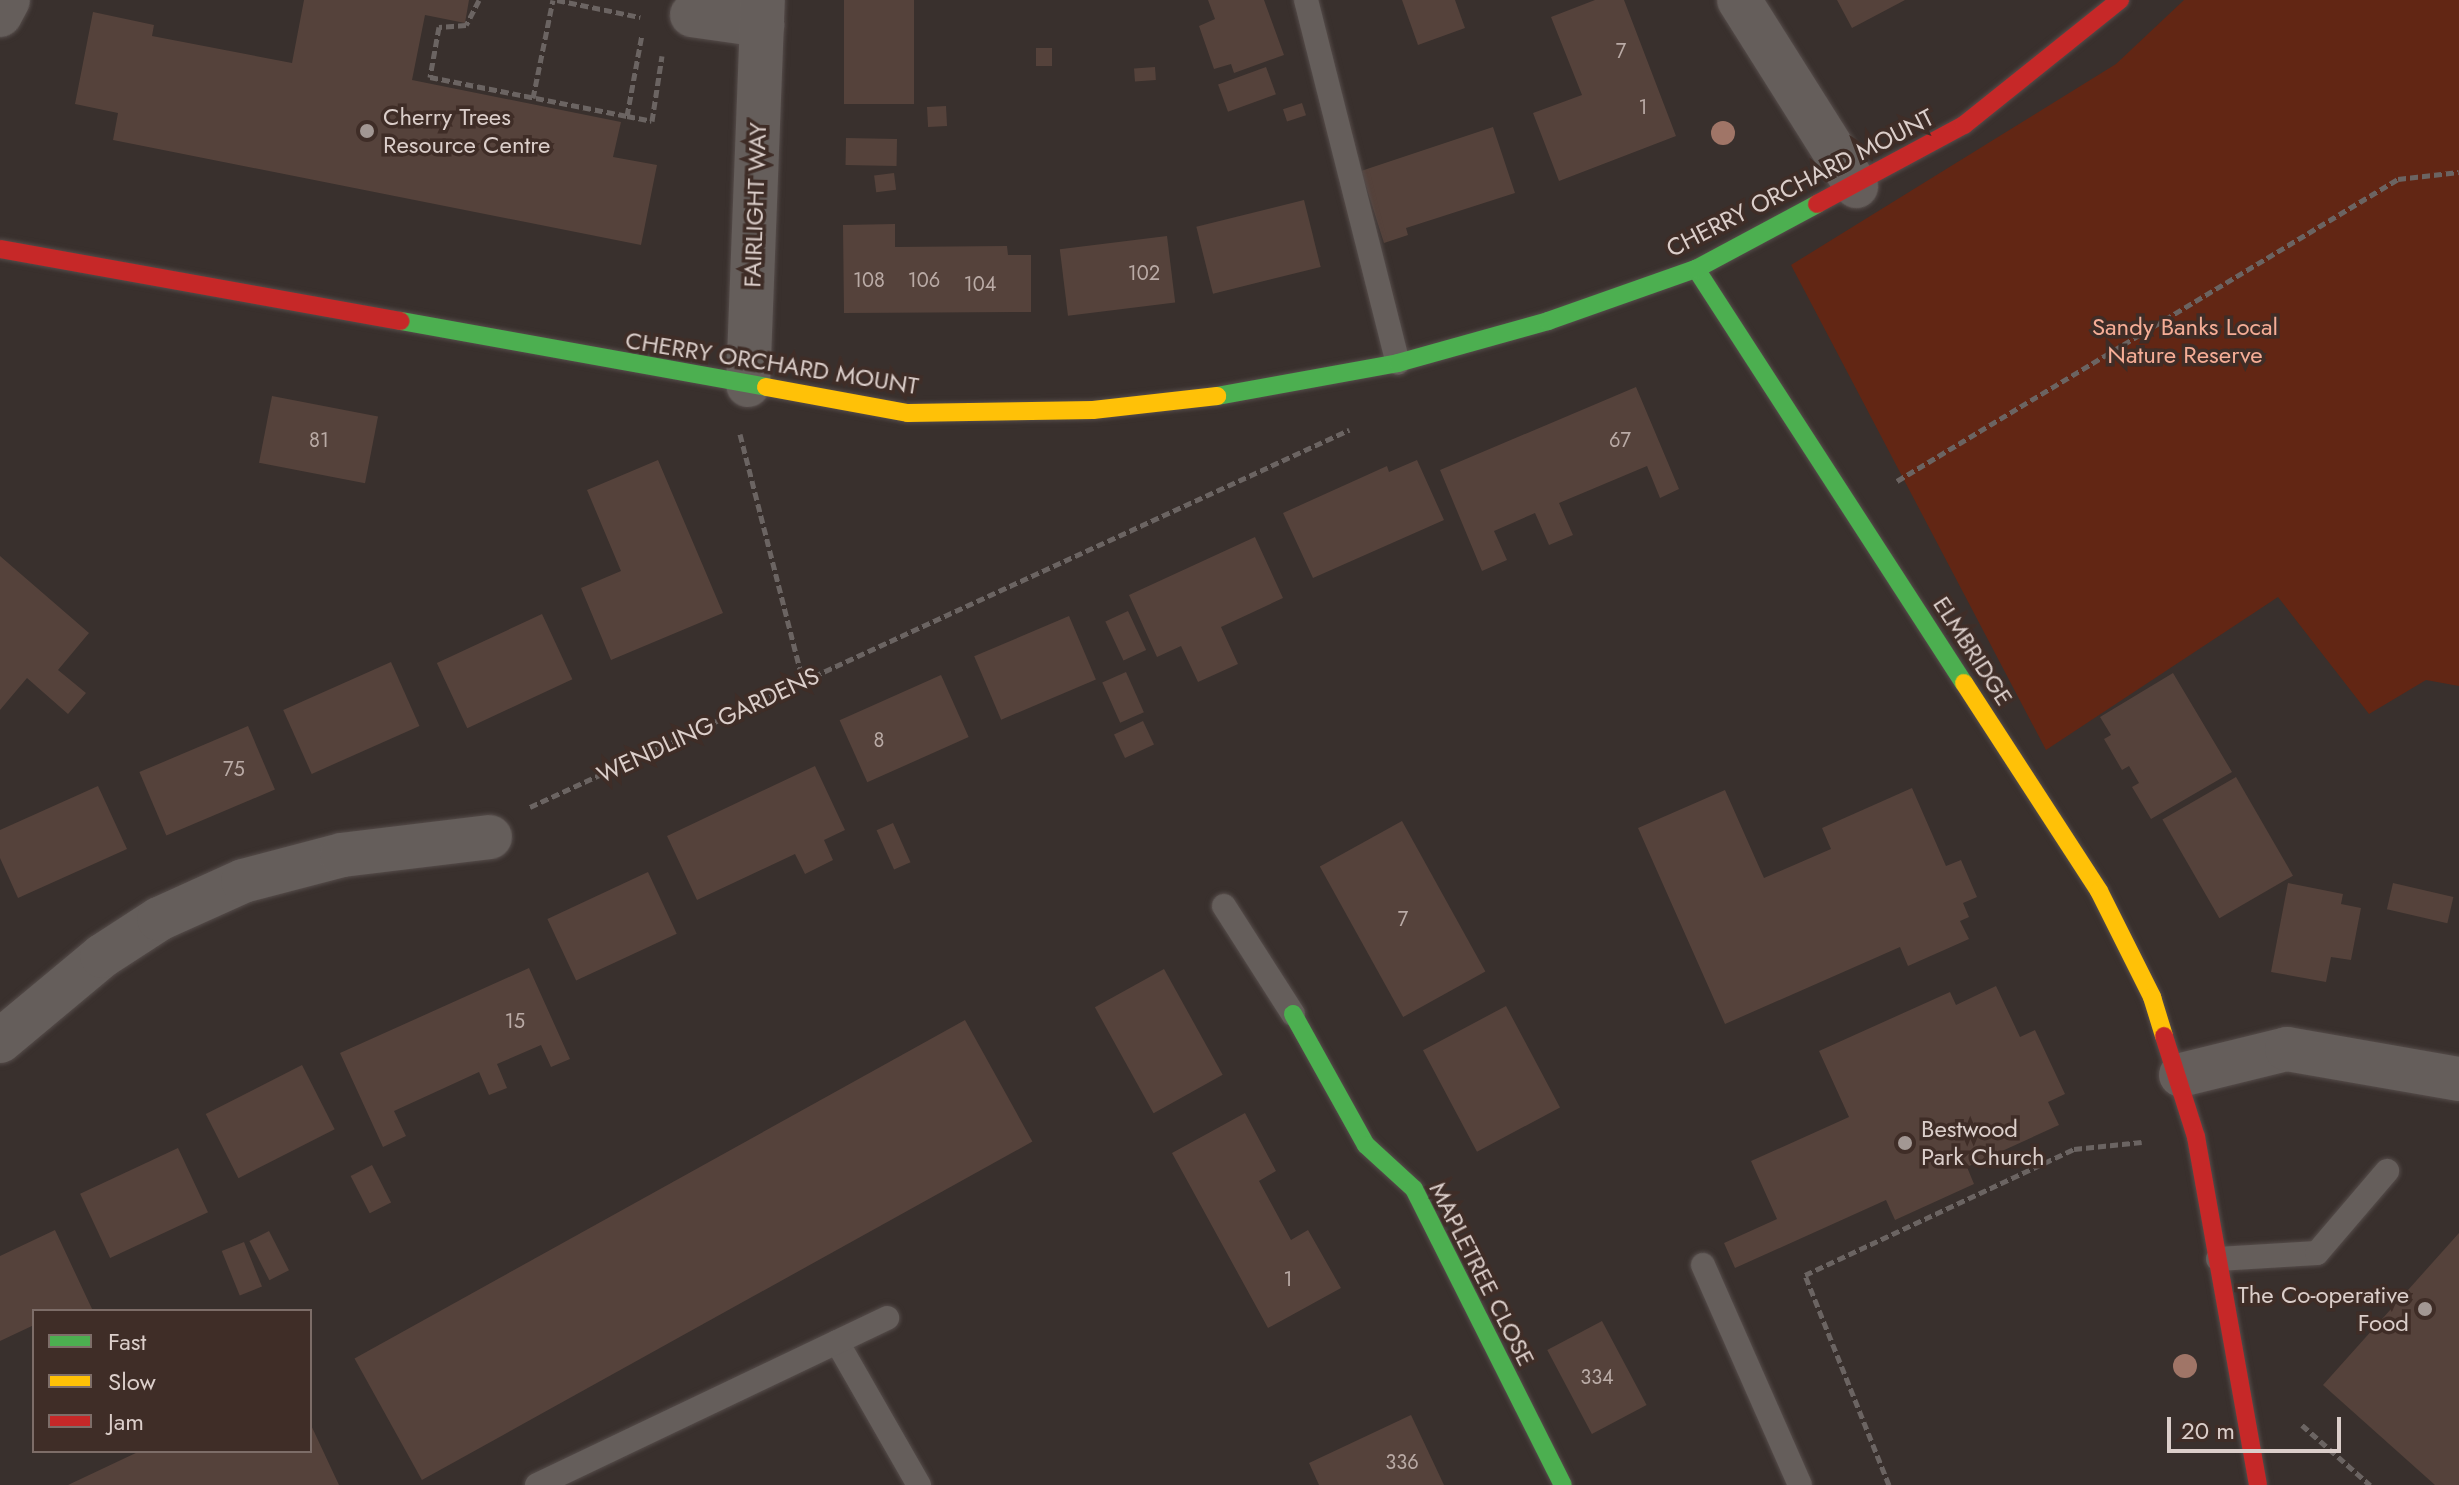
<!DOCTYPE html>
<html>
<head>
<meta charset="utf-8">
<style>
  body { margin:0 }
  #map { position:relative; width:2459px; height:1485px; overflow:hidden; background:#39302d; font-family:Jost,sans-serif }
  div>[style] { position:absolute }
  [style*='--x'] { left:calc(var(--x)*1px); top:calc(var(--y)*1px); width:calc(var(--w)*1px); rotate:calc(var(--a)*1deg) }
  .green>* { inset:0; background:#622614 }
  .building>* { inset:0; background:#55423b; transform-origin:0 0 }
  .path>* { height:5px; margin-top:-2.5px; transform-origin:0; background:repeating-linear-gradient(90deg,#6b6462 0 8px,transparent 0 12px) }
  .roads { filter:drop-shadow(0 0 2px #554c4a) drop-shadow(0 0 2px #554c4a) }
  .lane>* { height:24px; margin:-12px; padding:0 12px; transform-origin:12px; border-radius:12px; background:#655e5b }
  .street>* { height:44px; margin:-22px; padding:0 22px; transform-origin:22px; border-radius:22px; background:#655e5b }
  .fast>* { height:18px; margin:-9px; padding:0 9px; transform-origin:9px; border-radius:9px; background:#4caf50 }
  .slow>* { height:18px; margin:-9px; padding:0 9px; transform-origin:9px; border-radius:9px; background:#ffc107 }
  .jam>* { height:18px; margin:-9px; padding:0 9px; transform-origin:9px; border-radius:9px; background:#c62828 }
  .trees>* { width:24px; height:24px; margin:-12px; border-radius:50%; background:#a07567 }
  .dots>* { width:22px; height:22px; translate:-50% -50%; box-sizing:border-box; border:4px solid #3f2d27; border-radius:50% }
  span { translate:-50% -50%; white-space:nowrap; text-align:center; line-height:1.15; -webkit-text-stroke:7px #3f2d27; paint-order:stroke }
  .number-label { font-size:20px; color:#baaba6 }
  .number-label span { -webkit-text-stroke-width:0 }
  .poi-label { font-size:24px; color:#dbceca }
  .left { translate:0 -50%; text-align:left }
  .right { translate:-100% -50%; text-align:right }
  .street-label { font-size:24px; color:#dbceca }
  .park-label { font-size:24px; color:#f5ad96 }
  .legend { position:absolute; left:32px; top:1309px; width:280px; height:144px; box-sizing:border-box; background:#3f2d27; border:2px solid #7d6d68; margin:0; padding:10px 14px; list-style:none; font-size:24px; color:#dbceca }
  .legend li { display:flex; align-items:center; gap:16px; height:40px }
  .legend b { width:40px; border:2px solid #7d6d68 }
  .scale { position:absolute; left:2167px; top:1417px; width:174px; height:36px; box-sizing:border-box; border:4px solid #dbceca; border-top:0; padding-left:10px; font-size:24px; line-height:28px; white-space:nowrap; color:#dbceca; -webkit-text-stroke:6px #3f2d27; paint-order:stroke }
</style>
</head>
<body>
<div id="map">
  <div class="green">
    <div style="clip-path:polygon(2184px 0,2459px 0,2459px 686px,2426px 680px,2369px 714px,2278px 597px,2046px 750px,1791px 265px,2116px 64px)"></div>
  </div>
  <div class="building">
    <div style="clip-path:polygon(304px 0,469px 0,465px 23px,425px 15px,412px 80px,621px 122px,613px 157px,657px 165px,641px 245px,113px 140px,118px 113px,75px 104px,93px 12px,154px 25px,152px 36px,292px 63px)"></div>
    <div style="left:844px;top:0;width:70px;height:104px"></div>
    <div style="clip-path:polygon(1208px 0,1264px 0,1284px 55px,1234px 73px,1231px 64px,1214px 69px,1199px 26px,1215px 19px)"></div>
    <div style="clip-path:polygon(1402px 0,1455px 0,1465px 28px,1418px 45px)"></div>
    <div style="clip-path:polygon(1595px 0,1624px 0,1676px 136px,1559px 181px,1533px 113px,1582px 95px,1551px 17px)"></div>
    <div style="clip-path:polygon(1837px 0,1905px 0,1852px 28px)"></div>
    <div style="left:1036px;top:48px;width:16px;height:18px"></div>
    <div style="left:1155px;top:67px;width:13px;height:21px;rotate:86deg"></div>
    <div style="left:1266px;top:67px;width:29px;height:51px;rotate:70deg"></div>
    <div style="left:1302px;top:103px;width:13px;height:20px;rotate:72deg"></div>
    <div style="left:946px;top:106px;width:20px;height:19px;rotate:87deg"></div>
    <div style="clip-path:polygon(1493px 127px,1515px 193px,1406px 228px,1408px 235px,1384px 243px,1361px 171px)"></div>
    <div style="left:846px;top:138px;width:51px;height:27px;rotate:1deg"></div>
    <div style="left:894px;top:173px;width:17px;height:20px;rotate:83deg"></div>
    <div style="left:1304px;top:200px;width:69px;height:111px;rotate:76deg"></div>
    <div style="clip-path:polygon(895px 224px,895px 247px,1007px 246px,1008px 255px,1031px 255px,1031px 312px,844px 313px,843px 225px)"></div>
    <div style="left:1167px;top:236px;width:67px;height:108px;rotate:83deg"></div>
    <div style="clip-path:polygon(1636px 387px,1679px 489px,1660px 498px,1647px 466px,1559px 503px,1573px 535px,1549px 545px,1535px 513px,1494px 531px,1507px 560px,1482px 571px,1440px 470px)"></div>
    <div style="left:272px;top:396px;width:108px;height:68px;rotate:11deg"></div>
    <div style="clip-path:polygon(658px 460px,723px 613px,611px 660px,581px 588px,621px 571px,587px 490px)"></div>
    <div style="clip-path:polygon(1417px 460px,1444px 520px,1313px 578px,1283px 513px,1387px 466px,1389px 472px)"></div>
    <div style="clip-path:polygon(1255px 537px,1283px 598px,1221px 627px,1238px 664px,1198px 682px,1181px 646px,1157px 657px,1129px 595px)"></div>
    <div style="clip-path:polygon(0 556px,89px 633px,58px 670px,86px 693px,68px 714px,27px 678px,0 710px)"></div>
    <div style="left:1128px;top:611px;width:43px;height:25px;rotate:65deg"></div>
    <div style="left:542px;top:614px;width:72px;height:116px;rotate:65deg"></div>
    <div style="left:1069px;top:616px;width:69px;height:103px;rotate:67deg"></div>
    <div style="left:391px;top:662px;width:70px;height:118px;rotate:66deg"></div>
    <div style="left:1126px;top:672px;width:44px;height:26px;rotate:66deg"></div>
    <div style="clip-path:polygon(2173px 673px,2232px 772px,2151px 819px,2132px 787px,2139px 783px,2129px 766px,2122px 770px,2104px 739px,2111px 735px,2100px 717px)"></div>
    <div style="left:941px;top:675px;width:68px;height:111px;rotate:66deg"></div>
    <div style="left:1143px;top:721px;width:26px;height:32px;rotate:65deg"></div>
    <div style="left:248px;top:726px;width:69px;height:118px;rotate:67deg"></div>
    <div style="clip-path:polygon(815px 766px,845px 830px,824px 840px,833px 860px,805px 874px,795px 854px,697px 900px,667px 836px)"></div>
    <div style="left:2236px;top:777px;width:114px;height:85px;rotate:60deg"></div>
    <div style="clip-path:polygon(98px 786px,127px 849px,18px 898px,0 858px,0 830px)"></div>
    <div style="clip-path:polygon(1912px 788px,1946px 866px,1961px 860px,1977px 897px,1963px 903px,1969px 917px,1960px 921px,1969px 939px,1908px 966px,1900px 947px,1725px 1024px,1638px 828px,1725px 790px,1764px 878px,1831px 849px,1822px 828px)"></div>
    <div style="left:1402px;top:821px;width:172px;height:94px;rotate:61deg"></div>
    <div style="left:893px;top:823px;width:43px;height:18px;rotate:66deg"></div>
    <div style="left:648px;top:872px;width:68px;height:111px;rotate:65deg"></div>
    <div style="clip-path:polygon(2288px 883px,2343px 894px,2341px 904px,2361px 908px,2351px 960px,2331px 957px,2326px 982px,2271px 972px)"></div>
    <div style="left:2393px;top:883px;width:62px;height:27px;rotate:13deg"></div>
    <div style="clip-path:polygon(529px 968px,570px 1059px,551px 1067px,541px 1045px,497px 1064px,507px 1088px,489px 1095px,479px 1072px,394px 1111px,406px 1136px,383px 1147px,340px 1053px)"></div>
    <div style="left:1164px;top:969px;width:121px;height:79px;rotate:61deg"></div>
    <div style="clip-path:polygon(1996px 986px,2020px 1037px,2035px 1030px,2065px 1094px,2048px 1102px,2059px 1125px,1967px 1167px,1974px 1184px,1895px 1220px,1886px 1200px,1735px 1268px,1724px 1243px,1777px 1219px,1751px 1161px,1849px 1117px,1819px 1051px,1950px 992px,1956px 1005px)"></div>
    <div style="left:1506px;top:1006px;width:115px;height:94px;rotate:62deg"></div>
    <div style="left:965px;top:1020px;width:139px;height:698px;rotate:61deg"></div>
    <div style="left:302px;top:1065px;width:72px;height:108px;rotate:63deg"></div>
    <div style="clip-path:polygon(1245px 1113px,1276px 1171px,1259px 1181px,1291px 1240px,1308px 1230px,1341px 1288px,1268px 1328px,1172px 1153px)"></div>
    <div style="left:178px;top:1148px;width:71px;height:108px;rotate:65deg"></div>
    <div style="left:372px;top:1165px;width:42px;height:24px;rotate:63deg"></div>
    <div style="clip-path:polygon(55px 1230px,93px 1311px,34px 1311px,34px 1325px,0 1341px,0 1256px)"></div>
    <div style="left:269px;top:1231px;width:44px;height:22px;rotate:63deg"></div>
    <div style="clip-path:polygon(2459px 1233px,2459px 1485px,2435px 1485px,2323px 1385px)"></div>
    <div style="left:244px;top:1242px;width:48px;height:24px;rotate:68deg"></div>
    <div style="left:1602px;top:1321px;width:95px;height:62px;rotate:62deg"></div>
    <div style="clip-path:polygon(1411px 1415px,1444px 1485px,1319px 1485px,1309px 1463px)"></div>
    <div style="clip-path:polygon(310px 1423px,339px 1485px,68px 1485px,140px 1451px,310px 1451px)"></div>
  </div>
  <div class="path">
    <div style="--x:479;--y:0;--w:28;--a:117"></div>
    <div style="--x:466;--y:25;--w:27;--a:176"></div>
    <div style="--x:439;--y:27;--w:51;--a:100.2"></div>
    <div style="--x:430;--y:77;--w:201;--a:11.2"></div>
    <div style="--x:627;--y:116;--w:83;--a:-79.6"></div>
    <div style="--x:557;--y:0;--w:85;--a:11.6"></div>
    <div style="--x:533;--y:98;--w:100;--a:-78.5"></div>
    <div style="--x:627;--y:116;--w:25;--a:11"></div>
    <div style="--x:652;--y:121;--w:66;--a:-81.3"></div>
    <div style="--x:740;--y:434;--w:255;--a:75.7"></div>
    <div style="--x:1897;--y:481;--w:585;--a:-31.08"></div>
    <div style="--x:2398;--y:179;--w:61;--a:-6.5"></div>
    <div style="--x:530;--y:807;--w:902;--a:-24.72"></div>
    <div style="--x:2302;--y:1425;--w:91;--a:41.4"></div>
    <div style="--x:1889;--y:1485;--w:226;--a:-111.8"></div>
    <div style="--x:1805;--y:1275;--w:297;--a:-25.1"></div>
    <div style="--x:2074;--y:1149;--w:68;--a:-5.9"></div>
  </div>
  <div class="roads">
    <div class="lane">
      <div style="--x:1306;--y:0;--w:374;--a:75.8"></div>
      <div style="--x:1224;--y:906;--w:128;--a:57.4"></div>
      <div style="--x:2218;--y:1259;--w:99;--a:-3.5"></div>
      <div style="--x:2317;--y:1253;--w:108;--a:-49.5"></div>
      <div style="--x:1703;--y:1265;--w:240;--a:66.2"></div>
      <div style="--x:837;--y:1342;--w:165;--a:60.2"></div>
      <div style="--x:537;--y:1485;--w:388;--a:-25.5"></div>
    </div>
    <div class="street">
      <div style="--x:1739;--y:0;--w:220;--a:57.8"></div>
      <div style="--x:0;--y:15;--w:17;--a:-62"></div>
      <div style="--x:692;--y:15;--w:71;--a:8.1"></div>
      <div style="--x:748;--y:385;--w:385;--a:-87.8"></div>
      <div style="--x:0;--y:1041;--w:133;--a:-39.8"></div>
      <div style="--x:102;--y:956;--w:68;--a:-33"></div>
      <div style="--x:159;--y:919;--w:92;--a:-24.3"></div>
      <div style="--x:243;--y:881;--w:102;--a:-14.7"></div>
      <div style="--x:342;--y:855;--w:149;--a:-6.9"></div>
      <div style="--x:2181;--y:1075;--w:109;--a:-13.8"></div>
      <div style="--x:2287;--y:1049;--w:175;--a:9.9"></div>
    </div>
    <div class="fast">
      <div style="--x:1696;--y:269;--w:493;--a:57.1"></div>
      <div style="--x:401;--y:321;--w:371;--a:10.2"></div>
      <div style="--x:1217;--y:396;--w:184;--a:-10.3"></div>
      <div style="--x:1398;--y:363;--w:156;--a:-15.6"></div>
      <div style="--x:1548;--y:321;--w:157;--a:-19.4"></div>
      <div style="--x:1696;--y:269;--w:137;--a:-28.2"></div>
      <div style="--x:1293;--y:1014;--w:150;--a:60.9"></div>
      <div style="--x:1366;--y:1145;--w:65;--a:42.5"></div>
      <div style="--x:1414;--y:1189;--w:331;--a:63.3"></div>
    </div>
    <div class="slow">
      <div style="--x:766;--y:387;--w:144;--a:10.4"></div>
      <div style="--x:908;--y:413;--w:185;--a:-0.9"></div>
      <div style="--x:1093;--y:410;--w:125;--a:-6.4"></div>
      <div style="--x:1964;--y:683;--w:248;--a:57"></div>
      <div style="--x:2099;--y:891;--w:119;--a:63.4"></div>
      <div style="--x:2152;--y:997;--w:41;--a:72.9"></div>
    </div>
    <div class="jam">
      <div style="--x:1817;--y:204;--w:167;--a:-28.3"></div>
      <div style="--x:1964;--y:125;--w:200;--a:-38.7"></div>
      <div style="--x:0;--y:249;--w:407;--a:10.2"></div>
      <div style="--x:2164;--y:1036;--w:106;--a:72.4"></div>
      <div style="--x:2196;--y:1137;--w:353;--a:79.9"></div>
    </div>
  </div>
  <div class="trees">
    <div style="left:1723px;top:133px"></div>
    <div style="left:2185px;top:1366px"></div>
  </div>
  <div class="dots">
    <div style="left:367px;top:131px;background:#a29793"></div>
    <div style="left:1905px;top:1143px;background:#a29793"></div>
    <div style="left:2425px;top:1309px;background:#a29793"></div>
  </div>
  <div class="number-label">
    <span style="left:1621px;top:51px">7</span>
    <span style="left:1643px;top:107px">1</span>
    <span style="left:1144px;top:273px">102</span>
    <span style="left:869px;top:280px">108</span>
    <span style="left:924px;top:280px">106</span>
    <span style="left:980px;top:284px">104</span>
    <span style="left:319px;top:440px">81</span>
    <span style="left:1620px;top:440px">67</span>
    <span style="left:879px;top:740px">8</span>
    <span style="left:234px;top:769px">75</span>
    <span style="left:1403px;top:919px">7</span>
    <span style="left:515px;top:1021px">15</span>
    <span style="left:1288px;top:1279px">1</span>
    <span style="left:1597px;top:1377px">334</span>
    <span style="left:1402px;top:1462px">336</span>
  </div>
  <div class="poi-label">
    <span class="left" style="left:383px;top:131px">Cherry Trees<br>Resource Centre</span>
    <span class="left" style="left:1921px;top:1143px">Bestwood<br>Park Church</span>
    <span class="right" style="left:2409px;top:1309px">The Co-operative<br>Food</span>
  </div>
  <div class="street-label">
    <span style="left:1800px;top:183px;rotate:-27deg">CHERRY ORCHARD MOUNT</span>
    <span style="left:755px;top:205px;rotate:-88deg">FAIRLIGHT WAY</span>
    <span style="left:772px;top:363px;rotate:9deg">CHERRY ORCHARD MOUNT</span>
    <span style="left:1973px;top:651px;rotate:57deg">ELMBRIDGE</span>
    <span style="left:708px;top:725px;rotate:-25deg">WENDLING GARDENS</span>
    <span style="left:1482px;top:1274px;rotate:63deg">MAPLETREE CLOSE</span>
  </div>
  <div class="park-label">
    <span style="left:2185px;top:341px">Sandy Banks Local<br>Nature Reserve</span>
  </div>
  <ul class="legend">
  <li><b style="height:10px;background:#4caf50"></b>Fast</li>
  <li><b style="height:10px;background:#ffc107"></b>Slow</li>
  <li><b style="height:10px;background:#c62828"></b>Jam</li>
  </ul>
  <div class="scale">20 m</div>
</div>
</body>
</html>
